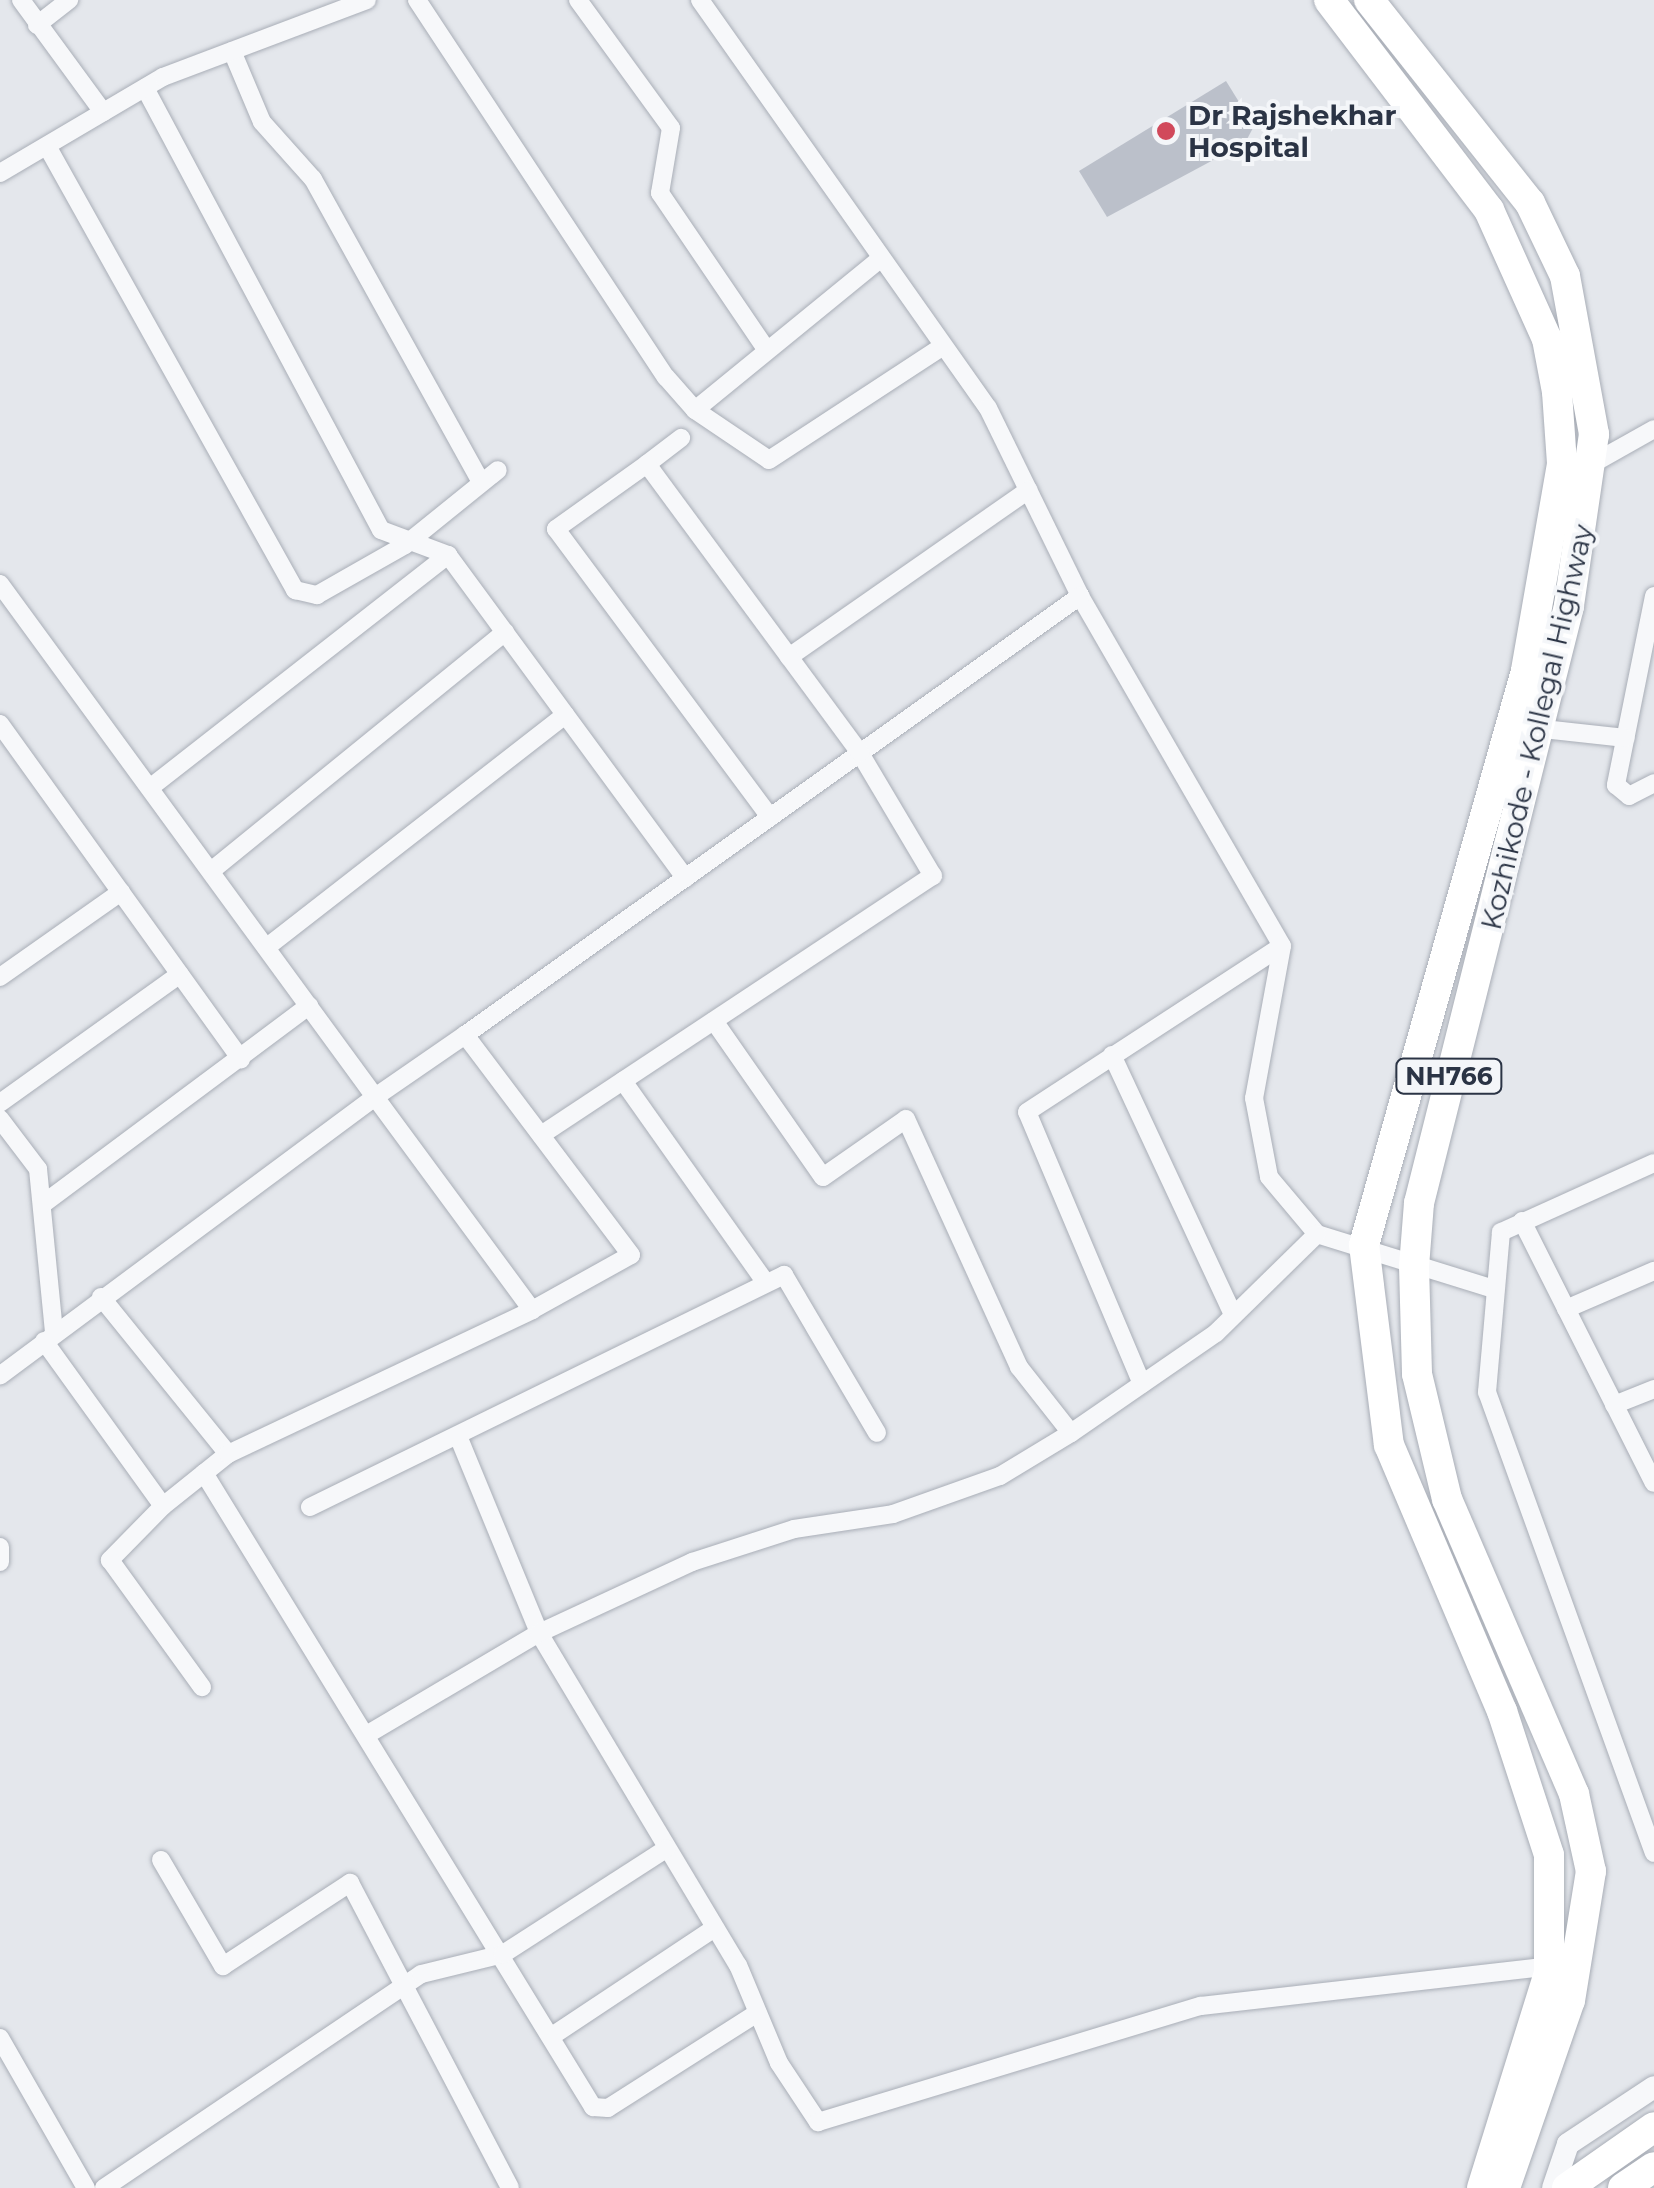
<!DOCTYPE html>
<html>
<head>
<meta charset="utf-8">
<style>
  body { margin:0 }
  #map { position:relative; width:1654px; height:2188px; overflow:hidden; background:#e4e7ec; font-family:Montserrat,sans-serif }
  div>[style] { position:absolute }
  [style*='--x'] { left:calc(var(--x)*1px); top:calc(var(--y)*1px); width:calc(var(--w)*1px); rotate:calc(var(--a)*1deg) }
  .building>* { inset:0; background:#bbc0ca }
  .roads { filter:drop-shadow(0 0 2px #a9aeb7) drop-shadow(0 0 2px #a9aeb7) }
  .minor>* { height:18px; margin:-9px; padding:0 9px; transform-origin:9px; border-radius:9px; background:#f7f8fa }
  .tertiary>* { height:22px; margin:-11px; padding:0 11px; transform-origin:11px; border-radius:11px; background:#f7f8fa }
  .trunk>* { height:30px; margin:-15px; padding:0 15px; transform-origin:15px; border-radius:15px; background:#fff }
  .dots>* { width:28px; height:28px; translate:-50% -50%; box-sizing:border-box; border:5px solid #f4f6f9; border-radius:50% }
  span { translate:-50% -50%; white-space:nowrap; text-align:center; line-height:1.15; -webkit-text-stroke:8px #f4f6f9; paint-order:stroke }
  .shield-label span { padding:2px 8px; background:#f4f6f9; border:2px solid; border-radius:8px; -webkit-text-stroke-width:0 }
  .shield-label { font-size:25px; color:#2b3445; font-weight:700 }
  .poi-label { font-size:28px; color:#2b3445; font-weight:700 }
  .left { translate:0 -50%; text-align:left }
  .street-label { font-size:28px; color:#2b3445 }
</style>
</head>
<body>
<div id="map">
  <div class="building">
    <div style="clip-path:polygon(1226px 81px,1254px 126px,1245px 143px,1107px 217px,1079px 171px)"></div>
  </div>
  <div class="roads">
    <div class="minor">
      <div style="--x:21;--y:0;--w:139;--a:53.8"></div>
      <div style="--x:417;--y:0;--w:452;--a:56.6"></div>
      <div style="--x:666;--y:377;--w:44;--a:48.7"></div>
      <div style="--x:695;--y:410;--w:89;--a:34"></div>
      <div style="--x:769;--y:460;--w:207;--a:-33.2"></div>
      <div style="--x:578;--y:0;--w:158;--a:54"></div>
      <div style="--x:671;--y:128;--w:66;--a:99.6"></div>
      <div style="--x:660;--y:193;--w:189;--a:55.8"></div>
      <div style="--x:700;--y:0;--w:499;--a:54.8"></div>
      <div style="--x:988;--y:408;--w:209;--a:63.9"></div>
      <div style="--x:1080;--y:596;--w:404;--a:60"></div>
      <div style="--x:1282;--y:946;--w:155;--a:100.4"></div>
      <div style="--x:1254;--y:1098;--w:80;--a:79.2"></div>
      <div style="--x:1269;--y:1177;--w:75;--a:49.9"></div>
      <div style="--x:1317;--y:1234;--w:185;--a:17.3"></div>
      <div style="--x:37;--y:25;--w:41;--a:-38"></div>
      <div style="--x:232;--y:51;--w:77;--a:67.1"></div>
      <div style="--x:262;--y:122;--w:76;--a:48.2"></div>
      <div style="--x:313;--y:179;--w:346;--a:61"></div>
      <div style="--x:145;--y:88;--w:501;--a:61.9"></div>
      <div style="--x:381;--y:530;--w:72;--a:20.5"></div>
      <div style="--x:47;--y:146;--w:509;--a:60.81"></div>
      <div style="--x:295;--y:590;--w:23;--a:13"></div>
      <div style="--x:317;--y:595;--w:101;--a:-29.6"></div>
      <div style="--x:405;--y:545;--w:119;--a:-38.9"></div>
      <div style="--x:0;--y:173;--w:189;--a:-30.5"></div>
      <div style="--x:163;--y:77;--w:218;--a:-20.7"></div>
      <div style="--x:695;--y:410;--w:236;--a:-39.2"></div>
      <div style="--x:647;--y:464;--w:43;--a:-37.4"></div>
      <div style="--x:1592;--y:464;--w:71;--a:-29.4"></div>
      <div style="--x:0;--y:584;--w:635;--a:53.83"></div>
      <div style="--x:375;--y:1097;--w:467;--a:143.4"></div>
      <div style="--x:1654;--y:596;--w:193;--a:101.4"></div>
      <div style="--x:1616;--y:785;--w:17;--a:40"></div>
      <div style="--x:1629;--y:796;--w:28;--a:-27"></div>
      <div style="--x:789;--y:657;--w:292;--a:-34.9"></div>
      <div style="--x:0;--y:724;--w:413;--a:54.3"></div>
      <div style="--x:1543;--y:729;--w:83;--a:6.2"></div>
      <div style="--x:151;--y:787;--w:377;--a:-38"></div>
      <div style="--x:448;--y:555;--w:401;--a:53.7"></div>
      <div style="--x:211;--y:871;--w:379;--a:-39.1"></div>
      <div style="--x:267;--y:947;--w:378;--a:-37.9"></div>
      <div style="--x:0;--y:977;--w:148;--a:-35.1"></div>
      <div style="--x:714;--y:1021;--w:190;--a:55.1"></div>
      <div style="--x:823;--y:1177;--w:101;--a:-34.9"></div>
      <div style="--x:906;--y:1119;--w:273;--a:65.5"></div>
      <div style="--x:1019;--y:1367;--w:84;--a:51.8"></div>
      <div style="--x:1071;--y:1433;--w:176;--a:-34.6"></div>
      <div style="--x:1216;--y:1333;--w:141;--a:-44.4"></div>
      <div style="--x:465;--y:1035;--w:756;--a:-35.52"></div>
      <div style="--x:1112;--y:1055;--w:287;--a:65"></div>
      <div style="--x:623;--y:1081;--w:247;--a:54.7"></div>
      <div style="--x:0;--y:1103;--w:221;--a:-35.6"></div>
      <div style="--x:0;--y:1119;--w:63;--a:52.8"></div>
      <div style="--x:38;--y:1169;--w:165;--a:84.4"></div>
      <div style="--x:541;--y:1135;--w:470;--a:-33.5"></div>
      <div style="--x:933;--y:876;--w:143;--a:-120.7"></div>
      <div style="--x:860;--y:753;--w:359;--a:-126.4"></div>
      <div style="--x:647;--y:464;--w:112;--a:144.5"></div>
      <div style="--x:556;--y:529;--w:359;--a:53.4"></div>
      <div style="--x:1654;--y:1163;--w:168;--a:155.7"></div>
      <div style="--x:1501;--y:1232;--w:161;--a:95"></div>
      <div style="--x:1487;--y:1392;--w:490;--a:70.1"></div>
      <div style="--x:43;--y:1204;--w:332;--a:-36.7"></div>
      <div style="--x:1522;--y:1221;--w:293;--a:63.3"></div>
      <div style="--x:101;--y:1297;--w:202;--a:51"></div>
      <div style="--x:1566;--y:1309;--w:96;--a:-23.4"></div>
      <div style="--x:44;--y:1341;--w:203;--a:54.2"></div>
      <div style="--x:163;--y:1506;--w:83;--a:-38.7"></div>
      <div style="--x:228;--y:1454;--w:336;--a:-25.3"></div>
      <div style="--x:532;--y:1310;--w:113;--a:-29.1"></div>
      <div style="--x:631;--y:1255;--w:276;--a:-127"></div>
      <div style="--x:465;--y:1035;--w:109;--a:145.4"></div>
      <div style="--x:375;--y:1097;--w:265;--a:53.6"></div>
      <div style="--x:1142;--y:1384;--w:295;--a:-112.9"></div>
      <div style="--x:1027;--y:1112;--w:304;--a:-33.1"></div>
      <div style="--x:1614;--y:1405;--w:43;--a:-21.8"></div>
      <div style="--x:458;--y:1436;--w:213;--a:67.6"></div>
      <div style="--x:539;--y:1633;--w:387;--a:59.1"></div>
      <div style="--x:738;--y:1965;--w:106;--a:67.3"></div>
      <div style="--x:779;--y:2063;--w:71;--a:56.5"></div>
      <div style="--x:818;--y:2122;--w:400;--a:-16.9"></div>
      <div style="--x:1201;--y:2006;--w:351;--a:-6.5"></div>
      <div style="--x:204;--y:1473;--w:744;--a:58.47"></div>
      <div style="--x:593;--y:2107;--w:15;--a:4"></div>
      <div style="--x:608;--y:2108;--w:173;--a:-32.5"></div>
      <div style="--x:163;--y:1506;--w:76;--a:134.5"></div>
      <div style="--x:110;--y:1560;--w:157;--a:54.1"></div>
      <div style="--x:310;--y:1507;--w:528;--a:-26.08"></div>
      <div style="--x:784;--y:1275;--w:183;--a:59.5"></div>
      <div style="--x:0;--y:1547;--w:15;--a:90"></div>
      <div style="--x:368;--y:1734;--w:199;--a:-30.6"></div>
      <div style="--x:539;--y:1633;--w:169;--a:-24.9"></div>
      <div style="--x:692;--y:1562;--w:107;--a:-17.9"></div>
      <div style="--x:794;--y:1529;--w:100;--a:-8.6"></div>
      <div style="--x:893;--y:1514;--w:114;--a:-19.6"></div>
      <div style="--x:1000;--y:1476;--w:83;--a:-31.2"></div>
      <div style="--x:161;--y:1860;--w:123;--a:59.7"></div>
      <div style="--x:223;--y:1966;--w:152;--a:-33.2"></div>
      <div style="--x:350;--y:1883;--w:344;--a:62.3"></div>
      <div style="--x:552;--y:2036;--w:193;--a:-33.6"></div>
      <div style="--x:0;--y:2038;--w:173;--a:60.2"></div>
      <div style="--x:104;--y:2188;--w:382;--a:-34"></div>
      <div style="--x:421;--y:1974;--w:84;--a:-13.7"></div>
      <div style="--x:503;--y:1954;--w:194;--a:-32.8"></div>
    </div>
    <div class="tertiary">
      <div style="--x:1553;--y:2188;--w:46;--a:-71.2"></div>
      <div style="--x:1568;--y:2144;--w:103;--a:-33.5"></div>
    </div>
    <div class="trunk">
      <div style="--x:1329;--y:0;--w:264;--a:52.7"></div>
      <div style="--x:1489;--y:210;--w:141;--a:65.8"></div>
      <div style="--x:1547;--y:339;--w:54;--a:79.3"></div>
      <div style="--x:1557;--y:392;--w:72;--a:86"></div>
      <div style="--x:1562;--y:464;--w:210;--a:99.9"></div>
      <div style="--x:1526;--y:671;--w:596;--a:105.76"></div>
      <div style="--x:1364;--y:1245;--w:202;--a:82.9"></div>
      <div style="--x:1389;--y:1445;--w:289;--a:67"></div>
      <div style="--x:1502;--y:1711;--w:151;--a:71.9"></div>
      <div style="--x:1549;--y:1855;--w:118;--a:90"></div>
      <div style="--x:1549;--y:1973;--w:225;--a:107.3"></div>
      <div style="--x:1369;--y:0;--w:259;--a:51.6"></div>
      <div style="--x:1530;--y:203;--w:81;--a:64.4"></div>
      <div style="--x:1565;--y:276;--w:161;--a:79.6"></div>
      <div style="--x:1594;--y:434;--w:174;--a:98.3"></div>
      <div style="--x:1569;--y:606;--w:616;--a:104.1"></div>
      <div style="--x:1419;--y:1203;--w:63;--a:94.5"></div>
      <div style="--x:1414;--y:1266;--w:108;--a:88.4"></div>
      <div style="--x:1417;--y:1374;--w:129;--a:76.5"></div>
      <div style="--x:1447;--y:1499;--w:321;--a:66.7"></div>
      <div style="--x:1574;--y:1794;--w:79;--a:77.6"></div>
      <div style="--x:1591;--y:1871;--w:131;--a:99.2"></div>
      <div style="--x:1570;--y:2000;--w:199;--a:109.1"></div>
      <div style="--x:1567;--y:2188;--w:106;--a:-35"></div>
      <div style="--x:1623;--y:2188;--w:37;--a:-34"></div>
    </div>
  </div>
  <div class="dots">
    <div style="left:1166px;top:131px;background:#d1495b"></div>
  </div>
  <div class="shield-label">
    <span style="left:1449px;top:1076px">NH766</span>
  </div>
  <div class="poi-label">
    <span class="left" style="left:1188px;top:131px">Dr Rajshekhar<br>Hospital</span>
  </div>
  <div class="street-label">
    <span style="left:1537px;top:727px;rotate:-77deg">Kozhikode - Kollegal Highway</span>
  </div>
</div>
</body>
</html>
